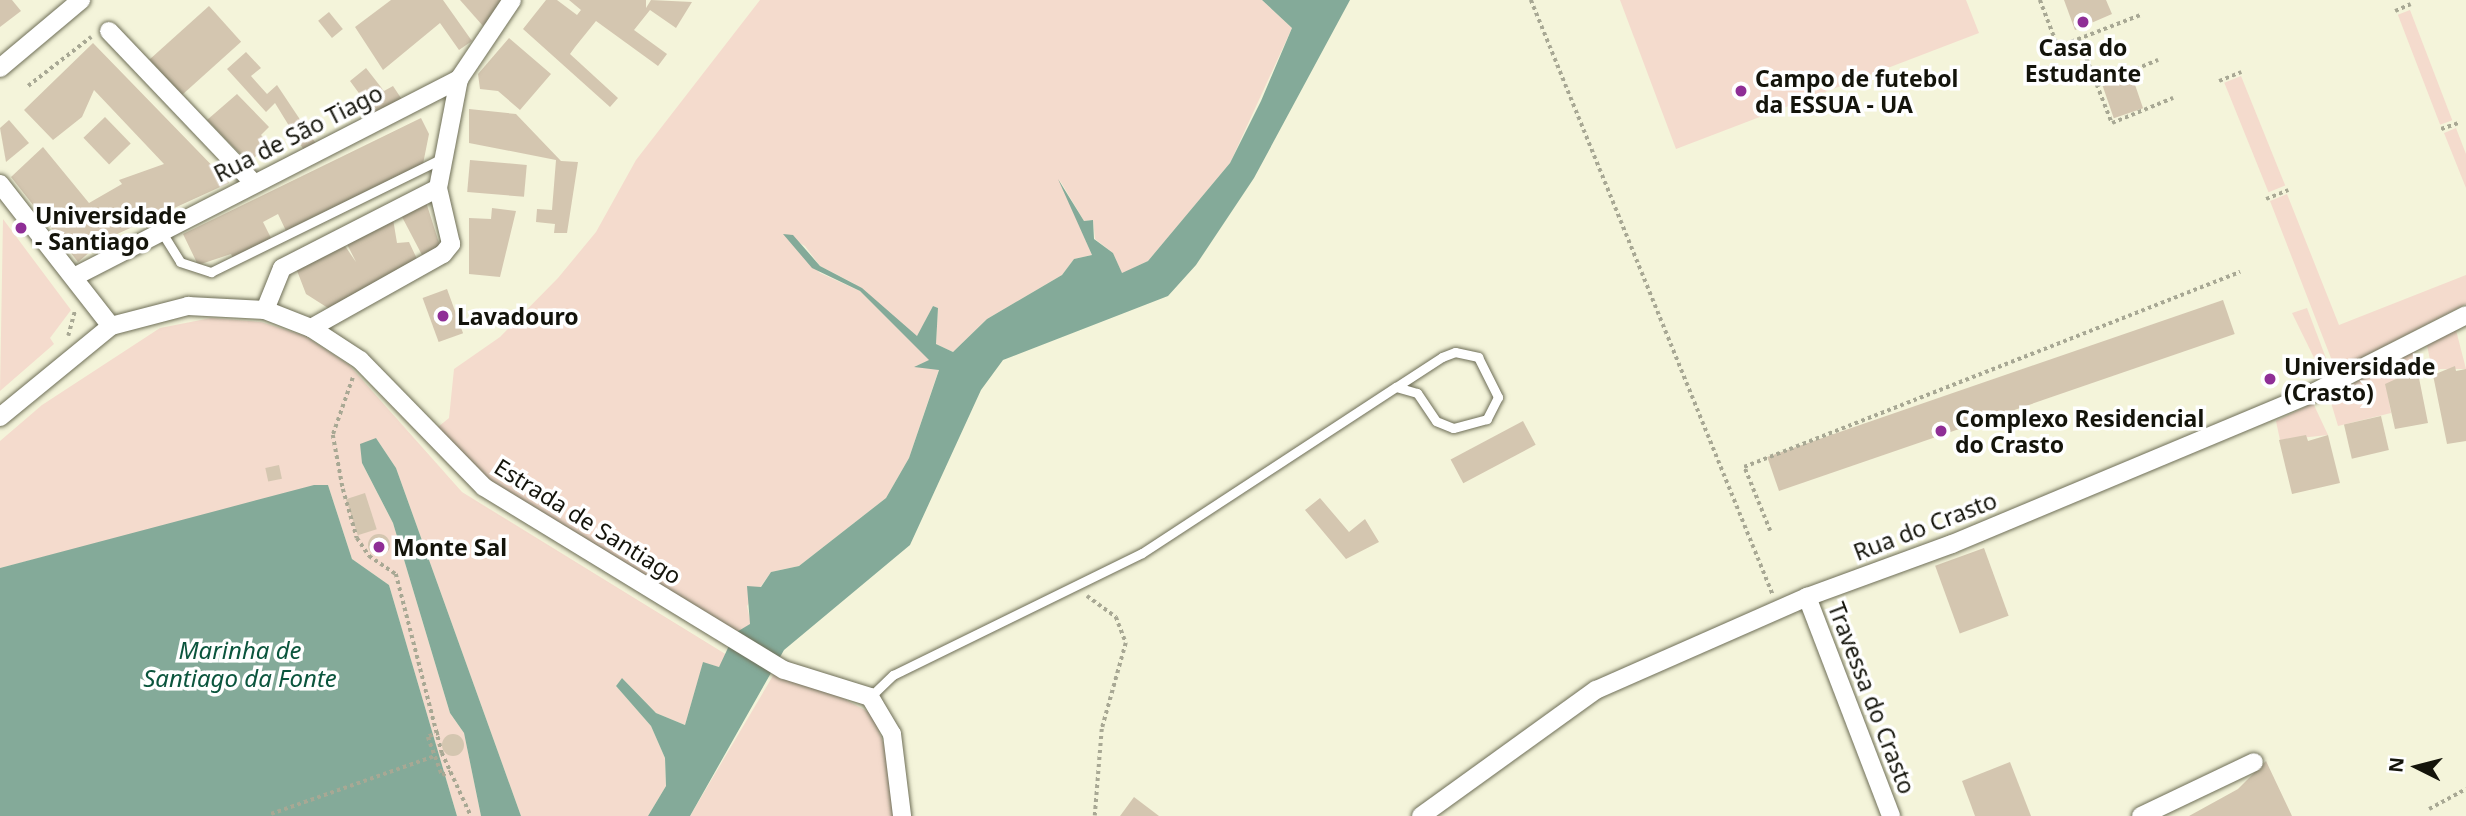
<!DOCTYPE html>
<html>
<head>
<meta charset="utf-8">
<style>
  body { margin:0 }
  #map { position:relative; width:2466px; height:816px; overflow:hidden; background:#f4f4da; font-family:"Noto Sans",sans-serif }
  div>[style] { position:absolute }
  [style*='--x'] { left:calc(var(--x)*1px); top:calc(var(--y)*1px); width:calc(var(--w)*1px); rotate:calc(var(--a)*1deg) }
  .green>* { inset:0; background:#f4dbcd; transform-origin:0 0 }
  .water>* { inset:0; background:#84aa99 }
  .building>* { inset:0; background:#d4c6b0; transform-origin:0 0 }
  .round { border-radius:50% }
  .path>* { height:3.5px; margin-top:-1.75px; transform-origin:0; background:repeating-linear-gradient(90deg,#a8a894 0 3.5px,transparent 0 7px) }
  .roads { filter:drop-shadow(0 0 2px #6e6e57) drop-shadow(0 0 2px #6e6e57) }
  .service>* { height:9px; margin:-4.5px; padding:0 4.5px; transform-origin:4.5px; border-radius:4.5px; background:#fff }
  .minor>* { height:18px; margin:-9px; padding:0 9px; transform-origin:9px; border-radius:9px; background:#fff }
  .dots>* { width:19px; height:19px; translate:-50% -50%; box-sizing:border-box; border:4px solid #fff; border-radius:50% }
  span { translate:-50% -50%; white-space:nowrap; text-align:center; line-height:1.15; -webkit-text-stroke:7px #fff; paint-order:stroke }
  .poi-label { font-size:23px; color:#14140b; font-weight:700 }
  .left { translate:0 -50%; text-align:left }
  .street-label { font-size:23px; color:#14140b }
  .water-label { font-size:24px; color:#0b553d; font-style:italic }
  .north { position:absolute; left:2382px; top:732px; width:70px; height:70px; -webkit-text-stroke:5px #fff; paint-order:stroke; rotate:276deg; font-size:19px; font-weight:700; line-height:28px; text-align:center; color:#14140b }
  .north::after { content:''; display:block; margin:auto; width:24px; height:32px; background:#14140b; clip-path:polygon(50% 0,100% 100%,50% 72%,0 100%) }
</style>
</head>
<body>
<div id="map">
  <div class="green">
    <div style="clip-path:polygon(760px 0,1262px 0,1292px 28px,1230px 163px,1148px 261px,1122px 274px,1113px 253px,1095px 239px,1093px 220px,1084px 221px,1059px 179px,1092px 255px,1074px 259px,1062px 275px,987px 319px,953px 352px,936px 344px,938px 308px,933px 306px,917px 337px,853px 283px,820px 266px,805px 246px,784px 234px,820px 273px,860px 291px,930px 360px,916px 366px,939px 369px,909px 458px,886px 498px,799px 566px,771px 572px,747px 606px,751px 624px,735px 633px,490px 486px,432px 432px,449px 418px,454px 369px,500px 337px,558px 278px,596px 232px,636px 160px)"></div>
    <div style="clip-path:polygon(1620px 0,1966px 0,1979px 33px,1676px 149px)"></div>
    <div style="left:2410px;top:10px;width:118px;height:13px;rotate:69deg"></div>
    <div style="left:2241px;top:76px;width:118px;height:18px;rotate:68deg"></div>
    <div style="clip-path:polygon(2456px 128px,2466px 154px,2466px 188px,2444px 133px)"></div>
    <div style="clip-path:polygon(2287px 194px,2339px 325px,2466px 275px,2466px 304px,2336px 371px,2270px 201px)"></div>
    <div style="clip-path:polygon(3px 219px,71px 310px,50px 338px,54px 344px,0 391px)"></div>
    <div style="clip-path:polygon(2307px 308px,2332px 374px,2328px 375px,2320px 370px,2292px 313px)"></div>
    <div style="clip-path:polygon(211px 318px,261px 322px,305px 336px,349px 365px,462px 492px,727px 655px,719px 667px,703px 663px,685px 725px,656px 713px,622px 678px,616px 686px,651px 726px,665px 758px,666px 786px,648px 816px,521px 816px,396px 468px,376px 438px,362px 463px,393px 523px,450px 713px,464px 733px,481px 816px,457px 816px,389px 585px,352px 559px,328px 485px,0 568px,0 441px,42px 405px,160px 328px)"></div>
    <div style="clip-path:polygon(2456px 330px,2466px 369px,2440px 369px,2433px 375px,2427px 345px)"></div>
    <div style="clip-path:polygon(2414px 351px,2419px 378px,2395px 375px,2396px 382px,2386px 384px,2391px 413px,2338px 426px,2329px 396px)"></div>
    <div style="clip-path:polygon(2313px 403px,2328px 435px,2280px 440px,2276px 421px)"></div>
    <div style="clip-path:polygon(774px 674px,837px 695px,872px 714px,886px 750px,895px 816px,690px 816px)"></div>
  </div>
  <div class="water">
    <div style="clip-path:polygon(1262px 0,1350px 0,1254px 178px,1196px 265px,1168px 296px,1003px 360px,981px 390px,910px 545px,784px 650px,690px 816px,648px 816px,666px 786px,665px 758px,651px 726px,616px 686px,622px 678px,656px 713px,685px 725px,703px 662px,719px 667px,735px 633px,750px 624px,747px 586px,761px 587px,771px 572px,799px 566px,886px 498px,909px 458px,939px 370px,914px 367px,929px 360px,860px 291px,812px 268px,783px 234px,793px 235px,820px 266px,862px 288px,917px 336px,933px 306px,938px 308px,936px 344px,953px 352px,987px 319px,1062px 275px,1074px 259px,1092px 255px,1058px 179px,1084px 221px,1093px 220px,1094px 239px,1113px 253px,1122px 273px,1148px 261px,1230px 163px,1261px 101px,1292px 28px)"></div>
    <div style="clip-path:polygon(376px 438px,396px 468px,521px 816px,481px 816px,464px 733px,450px 713px,393px 523px,362px 463px,360px 444px)"></div>
    <div style="clip-path:polygon(314px 485px,328px 485px,352px 559px,389px 585px,457px 816px,0 816px,0 568px)"></div>
  </div>
  <div class="building">
    <div style="clip-path:polygon(0 0,12px 0,21px 11px,0 27px)"></div>
    <div style="clip-path:polygon(391px 0,443px 0,472px 41px,459px 50px,440px 23px,383px 70px,355px 27px)"></div>
    <div style="clip-path:polygon(460px 0,504px 0,483px 26px)"></div>
    <div style="clip-path:polygon(546px 0,557px 0,577px 15px,581px 10px,569px 0,646px 0,646px 8px,651px 0,692px 2px,676px 28px,650px 10px,634px 30px,667px 54px,658px 66px,596px 21px,575px 47px,570px 54px,618px 98px,610px 107px,523px 29px)"></div>
    <div style="clip-path:polygon(2064px 0,2106px 0,2112px 14px,2075px 30px)"></div>
    <div style="left:209px;top:6px;width:48px;height:80px;rotate:48deg"></div>
    <div style="left:329px;top:12px;width:22px;height:14px;rotate:51deg"></div>
    <div style="clip-path:polygon(509px 38px,551px 74px,520px 110px,498px 91px,480px 89px,478px 74px)"></div>
    <div style="clip-path:polygon(93px 43px,229px 183px,104px 240px,78px 262px,11px 177px,43px 147px,89px 203px,122px 184px,119px 180px,164px 164px,94px 90px,82px 117px,53px 140px,24px 110px)"></div>
    <div style="clip-path:polygon(246px 52px,261px 68px,251px 76px,267px 94px,277px 85px,317px 145px,305px 152px,275px 103px,266px 112px,227px 69px)"></div>
    <div style="clip-path:polygon(366px 68px,384px 91px,393px 86px,403px 101px,375px 115px,350px 81px)"></div>
    <div style="left:2132px;top:76px;width:34px;height:31px;rotate:71deg"></div>
    <div style="clip-path:polygon(237px 94px,269px 127px,261px 135px,269px 143px,249px 163px,207px 120px)"></div>
    <div style="clip-path:polygon(469px 109px,516px 114px,561px 161px,578px 162px,567px 233px,554px 233px,555px 224px,536px 222px,537px 209px,552px 210px,556px 160px,469px 143px)"></div>
    <div style="left:105px;top:117px;width:37px;height:30px;rotate:46deg"></div>
    <div style="clip-path:polygon(421px 118px,429px 134px,423px 164px,287px 233px,278px 214px,263px 222px,272px 240px,234px 260px,231px 254px,198px 265px,183px 234px)"></div>
    <div style="clip-path:polygon(9px 120px,29px 143px,6px 162px,0 128px)"></div>
    <div style="left:470px;top:160px;width:57px;height:32px;rotate:5deg"></div>
    <div style="clip-path:polygon(426px 202px,440px 246px,422px 255px,401px 215px)"></div>
    <div style="clip-path:polygon(492px 208px,516px 211px,500px 277px,469px 274px,469px 218px,491px 219px)"></div>
    <div style="clip-path:polygon(393px 219px,397px 243px,409px 242px,417px 259px,328px 308px,306px 294px,296px 268px,343px 243px,356px 262px,346px 242px)"></div>
    <div style="left:447px;top:289px;width:47px;height:26px;rotate:70deg"></div>
    <div style="left:2223px;top:300px;width:36px;height:482px;rotate:71deg"></div>
    <div style="clip-path:polygon(2455px 366px,2456px 371px,2466px 369px,2466px 441px,2447px 444px,2433px 375px)"></div>
    <div style="clip-path:polygon(2409px 373px,2410px 379px,2419px 378px,2428px 423px,2395px 429px,2385px 384px)"></div>
    <div style="left:2381px;top:416px;width:35px;height:38px;rotate:77deg"></div>
    <div style="left:1523px;top:421px;width:27px;height:82px;rotate:62deg"></div>
    <div style="clip-path:polygon(2306px 435px,2308px 441px,2328px 435px,2340px 483px,2292px 494px,2279px 440px)"></div>
    <div style="left:279px;top:465px;width:14px;height:14px;rotate:78deg"></div>
    <div style="left:365px;top:493px;width:38px;height:20px;rotate:72deg"></div>
    <div style="clip-path:polygon(1320px 498px,1349px 532px,1365px 519px,1379px 542px,1346px 559px,1305px 510px)"></div>
    <div class="round" style="left:368px;top:534px;width:22px;height:22px"></div>
    <div style="left:1984px;top:548px;width:72px;height:52px;rotate:70deg"></div>
    <div class="round" style="left:442px;top:734px;width:22px;height:22px"></div>
    <div style="clip-path:polygon(2266px 761px,2292px 816px,2189px 816px,2238px 789px)"></div>
    <div style="clip-path:polygon(2010px 762px,2031px 816px,1975px 816px,1962px 781px)"></div>
    <div style="clip-path:polygon(1134px 797px,1159px 816px,1120px 816px)"></div>
  </div>
  <div class="path">
    <div style="--x:1531;--y:0;--w:642;--a:67.87"></div>
    <div style="--x:2040;--y:0;--w:50;--a:69"></div>
    <div style="--x:2058;--y:47;--w:88;--a:-21.3"></div>
    <div style="--x:2395;--y:11;--w:17;--a:-24"></div>
    <div style="--x:2079;--y:39;--w:90;--a:68.6"></div>
    <div style="--x:2112;--y:123;--w:66;--a:-22.3"></div>
    <div style="--x:2219;--y:81;--w:24;--a:-22"></div>
    <div style="--x:2097;--y:85;--w:66;--a:-22.3"></div>
    <div style="--x:28;--y:86;--w:80;--a:-37.9"></div>
    <div style="--x:2441;--y:129;--w:18;--a:-19"></div>
    <div style="--x:2266;--y:199;--w:24;--a:-22"></div>
    <div style="--x:68;--y:336;--w:27;--a:-75"></div>
    <div style="--x:353;--y:378;--w:60;--a:109.3"></div>
    <div style="--x:333;--y:435;--w:55;--a:79.5"></div>
    <div style="--x:343;--y:489;--w:51;--a:74.1"></div>
    <div style="--x:357;--y:538;--w:22;--a:56"></div>
    <div style="--x:369;--y:556;--w:32;--a:34"></div>
    <div style="--x:396;--y:574;--w:185;--a:75.6"></div>
    <div style="--x:442;--y:753;--w:69;--a:65.3"></div>
    <div style="--x:1770;--y:531;--w:69;--a:-112.1"></div>
    <div style="--x:1744;--y:467;--w:533;--a:-21.46"></div>
    <div style="--x:1087;--y:596;--w:36;--a:36"></div>
    <div style="--x:1116;--y:617;--w:28;--a:69"></div>
    <div style="--x:1126;--y:643;--w:89;--a:105.6"></div>
    <div style="--x:1102;--y:729;--w:87;--a:94.6"></div>
    <div style="--x:439;--y:733;--w:12;--a:160"></div>
    <div style="--x:428;--y:737;--w:40;--a:69.8"></div>
    <div style="--x:442;--y:775;--w:9;--a:-21"></div>
    <div style="--x:2429;--y:809;--w:42;--a:-28.4"></div>
    <div style="--x:271;--y:814;--w:174;--a:-19.5"></div>
  </div>
  <div class="roads">
    <div class="service">
      <div style="--x:161;--y:231;--w:36;--a:58"></div>
      <div style="--x:180;--y:262;--w:33;--a:18"></div>
      <div style="--x:211;--y:272;--w:258;--a:-26.2"></div>
      <div style="--x:870;--y:697;--w:32;--a:-44"></div>
      <div style="--x:893;--y:675;--w:277;--a:-26.1"></div>
      <div style="--x:1142;--y:553;--w:303;--a:-33.2"></div>
      <div style="--x:1396;--y:387;--w:55;--a:-33.1"></div>
      <div style="--x:1442;--y:357;--w:14;--a:-21"></div>
      <div style="--x:1455;--y:352;--w:24;--a:12"></div>
      <div style="--x:1478;--y:357;--w:45;--a:63.4"></div>
      <div style="--x:1498;--y:397;--w:25;--a:117"></div>
      <div style="--x:1487;--y:419;--w:35;--a:165"></div>
      <div style="--x:1453;--y:428;--w:18;--a:-158"></div>
      <div style="--x:1436;--y:421;--w:34;--a:-124"></div>
      <div style="--x:1417;--y:393;--w:22;--a:-164"></div>
    </div>
    <div class="minor">
      <div style="--x:109;--y:31;--w:209;--a:46.4"></div>
      <div style="--x:0;--y:68;--w:106;--a:-40"></div>
      <div style="--x:0;--y:184;--w:180;--a:52"></div>
      <div style="--x:76;--y:276;--w:431;--a:-27.2"></div>
      <div style="--x:459;--y:79;--w:95;--a:-56.1"></div>
      <div style="--x:265;--y:310;--w:45;--a:-68"></div>
      <div style="--x:282;--y:268;--w:175;--a:-27.1"></div>
      <div style="--x:311;--y:328;--w:151;--a:-29.3"></div>
      <div style="--x:443;--y:254;--w:13;--a:-51"></div>
      <div style="--x:451;--y:244;--w:57;--a:-103.1"></div>
      <div style="--x:438;--y:188;--w:111;--a:-79.1"></div>
      <div style="--x:0;--y:417;--w:144;--a:-39.3"></div>
      <div style="--x:111;--y:326;--w:80;--a:-14.6"></div>
      <div style="--x:188;--y:306;--w:77;--a:3"></div>
      <div style="--x:265;--y:310;--w:49;--a:21.4"></div>
      <div style="--x:311;--y:328;--w:59;--a:33.1"></div>
      <div style="--x:360;--y:360;--w:177;--a:45.7"></div>
      <div style="--x:484;--y:487;--w:351;--a:31.4"></div>
      <div style="--x:784;--y:670;--w:90;--a:17.4"></div>
      <div style="--x:870;--y:697;--w:43;--a:59.3"></div>
      <div style="--x:892;--y:734;--w:83;--a:83"></div>
      <div style="--x:1807;--y:597;--w:235;--a:69"></div>
      <div style="--x:1421;--y:816;--w:216;--a:-35.8"></div>
      <div style="--x:1596;--y:690;--w:231;--a:-23.8"></div>
      <div style="--x:1807;--y:597;--w:154;--a:-20.1"></div>
      <div style="--x:1952;--y:544;--w:394;--a:-22.7"></div>
      <div style="--x:2315;--y:392;--w:169;--a:-27"></div>
      <div style="--x:2141;--y:816;--w:125;--a:-25.5"></div>
    </div>
  </div>
  <div class="dots">
    <div style="left:2083px;top:22px;background:#8f2e96"></div>
    <div style="left:1741px;top:91px;background:#8f2e96"></div>
    <div style="left:21px;top:228px;background:#8f2e96"></div>
    <div style="left:443px;top:316px;background:#8f2e96"></div>
    <div style="left:2270px;top:379px;background:#8f2e96"></div>
    <div style="left:1941px;top:431px;background:#8f2e96"></div>
    <div style="left:379px;top:547px;background:#8f2e96"></div>
  </div>
  <div class="poi-label">
    <span style="left:2083px;top:60px">Casa do<br>Estudante</span>
    <span class="left" style="left:1755px;top:91px">Campo de futebol<br>da ESSUA - UA</span>
    <span class="left" style="left:35px;top:228px">Universidade<br>- Santiago</span>
    <span class="left" style="left:457px;top:316px">Lavadouro</span>
    <span class="left" style="left:2284px;top:379px">Universidade<br>(Crasto)</span>
    <span class="left" style="left:1955px;top:431px">Complexo Residencial<br>do Crasto</span>
    <span class="left" style="left:393px;top:547px">Monte Sal</span>
  </div>
  <div class="street-label">
    <span style="left:298px;top:133px;rotate:-27deg">Rua de São Tiago</span>
    <span style="left:588px;top:521px;rotate:32deg">Estrada de Santiago</span>
    <span style="left:1925px;top:526px;rotate:-21deg">Rua do Crasto</span>
    <span style="left:1872px;top:698px;rotate:69deg">Travessa do Crasto</span>
  </div>
  <div class="water-label">
    <span style="left:240px;top:664px">Marinha de<br>Santiago da Fonte</span>
  </div>
  <div class="north">N</div>
</div>
</body>
</html>
